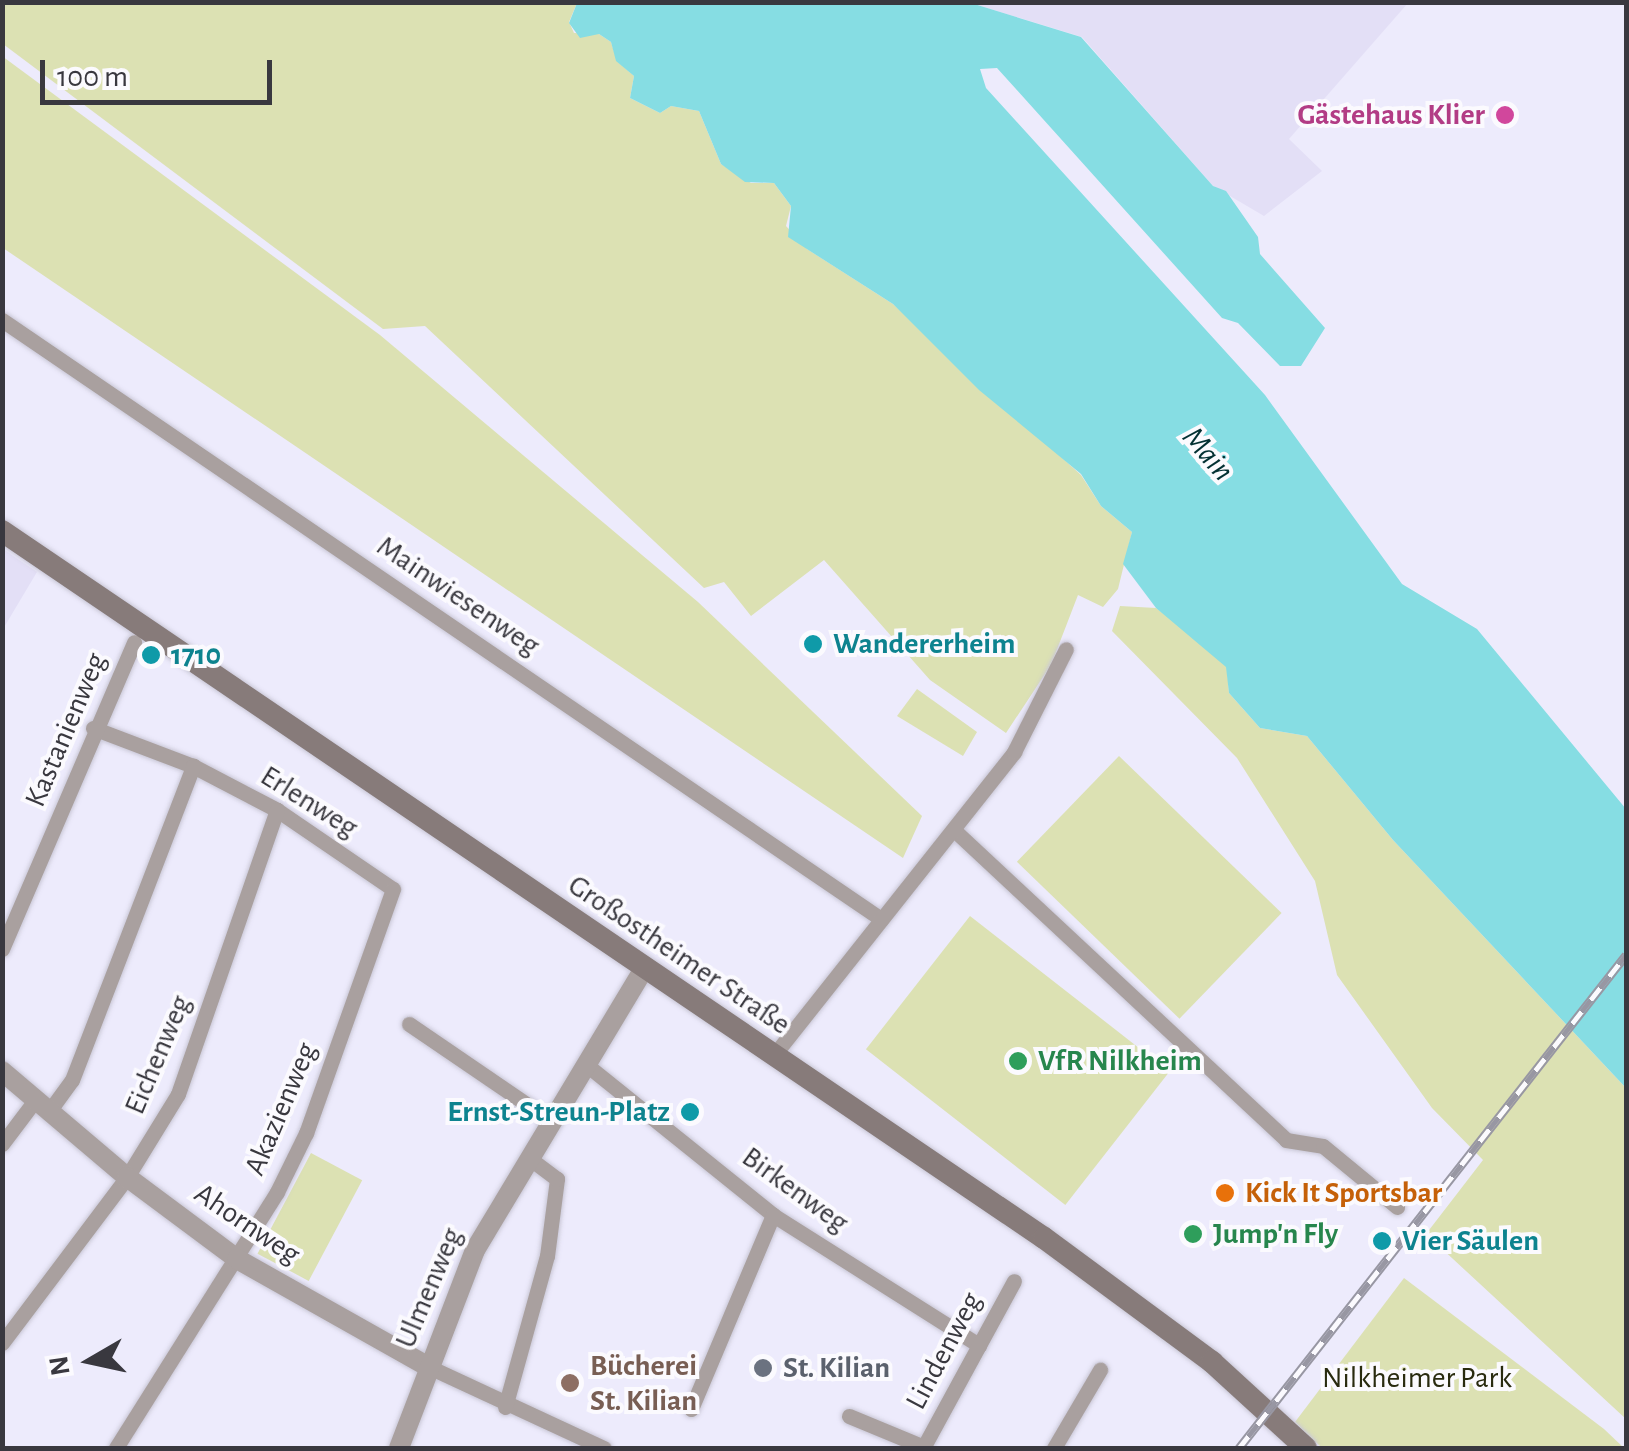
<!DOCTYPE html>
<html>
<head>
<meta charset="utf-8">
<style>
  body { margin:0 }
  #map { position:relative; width:1629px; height:1451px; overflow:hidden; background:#edebfc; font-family:"Alegreya Sans",sans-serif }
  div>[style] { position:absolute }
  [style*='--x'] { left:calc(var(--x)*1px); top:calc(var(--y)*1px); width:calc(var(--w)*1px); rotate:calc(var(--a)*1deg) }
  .built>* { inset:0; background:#e3dff6 }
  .green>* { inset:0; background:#dce1b3; transform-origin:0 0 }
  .water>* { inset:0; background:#86dde3 }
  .roads { filter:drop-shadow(0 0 2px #c9c7d6) drop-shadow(0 0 2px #c9c7d6) }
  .minor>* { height:15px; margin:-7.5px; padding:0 7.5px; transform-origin:7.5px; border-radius:7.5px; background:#a9a09f }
  .tertiary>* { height:20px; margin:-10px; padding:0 10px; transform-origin:10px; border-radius:10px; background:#a9a09f }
  .secondary>* { height:22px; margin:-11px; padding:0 11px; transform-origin:11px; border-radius:11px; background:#877b7a }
  .rail>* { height:9px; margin-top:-4.5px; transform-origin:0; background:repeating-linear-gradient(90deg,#fbfafe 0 15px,#9897a3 0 30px); box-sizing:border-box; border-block:2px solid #9897a3 }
  .dots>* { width:28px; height:28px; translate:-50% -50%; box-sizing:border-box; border:5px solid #fbfafe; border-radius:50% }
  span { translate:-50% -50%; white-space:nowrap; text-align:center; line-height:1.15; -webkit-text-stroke:8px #fbfafe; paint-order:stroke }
  .hotel-label { font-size:30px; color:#b23c85; font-weight:700 }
  .right { translate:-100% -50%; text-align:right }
  .street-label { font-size:30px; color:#39383f }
  .culture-label { font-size:30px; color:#0d838f; font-weight:700 }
  .left { translate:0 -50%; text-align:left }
  .leisure-label { font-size:30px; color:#27864d; font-weight:700 }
  .food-label { font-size:30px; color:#c56008; font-weight:700 }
  .education-label { font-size:30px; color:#785e54; font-weight:700 }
  .worship-label { font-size:30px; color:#5b616d; font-weight:700 }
  .park-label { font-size:30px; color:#292b0f }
  .water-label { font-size:32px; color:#033033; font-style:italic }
  .frame { position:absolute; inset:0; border:5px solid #39383f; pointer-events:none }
  .north { position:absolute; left:40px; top:1311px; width:100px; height:100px; -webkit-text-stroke:8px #fbfafe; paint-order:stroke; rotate:261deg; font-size:28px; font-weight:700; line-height:40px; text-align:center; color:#39383f }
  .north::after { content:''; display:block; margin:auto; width:35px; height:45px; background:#39383f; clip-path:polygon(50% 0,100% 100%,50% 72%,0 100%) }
  .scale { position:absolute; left:40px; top:60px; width:232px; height:45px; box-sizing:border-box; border:5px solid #39383f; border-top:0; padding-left:12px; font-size:30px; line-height:35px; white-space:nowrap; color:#39383f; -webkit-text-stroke:8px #fbfafe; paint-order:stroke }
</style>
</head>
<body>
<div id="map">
  <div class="built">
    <div style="clip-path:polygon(971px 3px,1408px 3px,1289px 139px,1322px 171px,1264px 216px,1213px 186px,1082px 37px)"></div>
    <div style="clip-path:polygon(3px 549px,37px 572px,3px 629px)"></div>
  </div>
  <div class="green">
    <div style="clip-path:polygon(2px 3px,577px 3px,569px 22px,574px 33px,599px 34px,611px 42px,617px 61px,634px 76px,630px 98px,660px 113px,671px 106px,699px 111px,721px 164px,751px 183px,774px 183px,791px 206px,786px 226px,807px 249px,893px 304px,1081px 475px,1101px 506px,1132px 532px,1118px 589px,1103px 607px,1078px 595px,1051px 665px,1006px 733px,930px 680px,824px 560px,751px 616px,724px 582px,704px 588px,425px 326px,383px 329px,3px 44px)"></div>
    <div style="clip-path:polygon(2px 56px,380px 335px,698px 602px,922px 816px,903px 858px,3px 248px)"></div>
    <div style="clip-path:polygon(1120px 606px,1156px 608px,1205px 645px,1227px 667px,1229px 693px,1260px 728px,1307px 736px,1393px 840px,1626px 1088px,1626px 1419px,1426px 1234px,1483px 1160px,1432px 1108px,1337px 975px,1315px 881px,1237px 758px,1112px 631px)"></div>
    <div style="clip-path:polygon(917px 689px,977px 732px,963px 756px,897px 716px)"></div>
    <div style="left:1119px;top:756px;width:226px;height:147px;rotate:44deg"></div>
    <div style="left:970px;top:916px;width:253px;height:169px;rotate:38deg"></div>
    <div style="left:311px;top:1153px;width:58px;height:114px;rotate:28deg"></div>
    <div style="clip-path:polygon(1404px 1278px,1604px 1429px,1624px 1448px,1322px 1448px,1295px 1422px)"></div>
  </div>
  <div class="water">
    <div style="clip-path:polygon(971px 3px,1081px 37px,1213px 186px,1226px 191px,1258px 237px,1260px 254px,1325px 328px,1301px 366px,1280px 366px,1238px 323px,1222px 318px,997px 68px,980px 69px,986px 88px,1265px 395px,1402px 584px,1477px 629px,1626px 809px,1626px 1088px,1393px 840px,1307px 736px,1260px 728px,1229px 693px,1226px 667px,1156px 608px,1123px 564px,1132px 532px,1101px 506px,1081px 474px,979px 390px,893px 304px,788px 237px,791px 206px,774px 183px,745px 182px,721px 164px,699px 111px,671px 106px,660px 113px,630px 98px,634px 76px,616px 61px,611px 42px,599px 34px,580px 38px,569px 23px,577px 3px)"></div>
  </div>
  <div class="roads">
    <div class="minor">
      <div style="--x:2;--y:320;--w:1064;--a:34.27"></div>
      <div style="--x:93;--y:728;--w:107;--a:20.8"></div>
      <div style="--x:193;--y:766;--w:95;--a:27.6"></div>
      <div style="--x:277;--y:810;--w:140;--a:34.3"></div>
      <div style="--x:393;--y:889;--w:259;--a:109.6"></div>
      <div style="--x:306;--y:1133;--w:66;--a:116.2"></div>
      <div style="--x:277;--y:1192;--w:302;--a:122.2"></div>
      <div style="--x:954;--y:830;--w:454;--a:43"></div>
      <div style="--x:1286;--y:1140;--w:37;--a:9"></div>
      <div style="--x:1323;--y:1146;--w:96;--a:39.5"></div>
      <div style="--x:2;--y:949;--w:334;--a:-66.7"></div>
      <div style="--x:409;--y:1024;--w:172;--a:34.3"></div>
      <div style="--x:774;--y:1055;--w:387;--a:-51.6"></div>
      <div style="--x:1014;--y:752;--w:115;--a:-63.2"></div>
      <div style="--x:588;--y:1066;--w:238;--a:38.8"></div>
      <div style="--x:773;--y:1215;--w:244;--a:32.3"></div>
      <div style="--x:50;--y:1110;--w:37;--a:-54"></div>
      <div style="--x:72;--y:1080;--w:337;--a:-68.9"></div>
      <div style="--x:2;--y:1144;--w:56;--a:-52.9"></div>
      <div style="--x:2;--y:1343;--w:208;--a:-53"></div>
      <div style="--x:127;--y:1177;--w:97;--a:-58.4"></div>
      <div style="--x:178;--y:1094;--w:301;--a:-70.8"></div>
      <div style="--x:427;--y:1366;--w:195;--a:24.9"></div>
      <div style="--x:505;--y:1407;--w:157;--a:-74.5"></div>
      <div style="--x:547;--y:1256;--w:78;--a:-82.6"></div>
      <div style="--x:557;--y:1179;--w:35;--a:-143"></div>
      <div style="--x:691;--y:1409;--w:211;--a:-67.1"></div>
      <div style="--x:849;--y:1416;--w:81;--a:22.5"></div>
      <div style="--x:923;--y:1448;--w:190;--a:-61.4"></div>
      <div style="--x:1054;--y:1448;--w:91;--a:-59.5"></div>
    </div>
    <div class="tertiary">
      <div style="--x:2;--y:1071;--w:164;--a:40.3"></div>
      <div style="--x:127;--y:1177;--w:137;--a:36.7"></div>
      <div style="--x:237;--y:1259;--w:218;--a:29.4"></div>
      <div style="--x:399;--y:1448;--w:212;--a:-69"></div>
      <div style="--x:475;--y:1250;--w:328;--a:-59"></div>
    </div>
    <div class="secondary">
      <div style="--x:2;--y:531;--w:1259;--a:34.16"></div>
      <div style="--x:1044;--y:1238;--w:209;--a:36.4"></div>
      <div style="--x:1212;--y:1362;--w:127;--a:42.5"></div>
    </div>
  </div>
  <div class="rail">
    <div style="--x:1239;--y:1448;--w:627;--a:-51.87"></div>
  </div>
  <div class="dots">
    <div style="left:1505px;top:115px;background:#d1479c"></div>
    <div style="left:813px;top:644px;background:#0f9aa8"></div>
    <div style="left:151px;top:655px;background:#0f9aa8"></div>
    <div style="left:1018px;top:1061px;background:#2e9e5b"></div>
    <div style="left:690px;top:1112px;background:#0f9aa8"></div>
    <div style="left:1225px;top:1193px;background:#e8710a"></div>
    <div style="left:1193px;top:1234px;background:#2e9e5b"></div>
    <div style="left:1382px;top:1241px;background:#0f9aa8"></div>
    <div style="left:763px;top:1368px;background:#6b7280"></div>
    <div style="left:570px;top:1383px;background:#8d6e63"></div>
  </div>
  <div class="hotel-label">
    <span class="right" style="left:1485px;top:115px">Gästehaus Klier</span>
  </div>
  <div class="street-label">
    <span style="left:458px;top:596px;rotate:34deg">Mainwiesenweg</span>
    <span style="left:66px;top:730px;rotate:-67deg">Kastanienweg</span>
    <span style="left:309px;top:802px;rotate:32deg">Erlenweg</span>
    <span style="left:679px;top:955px;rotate:34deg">Großostheimer Straße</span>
    <span style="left:158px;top:1055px;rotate:-67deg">Eichenweg</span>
    <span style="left:281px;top:1109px;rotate:-67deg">Akazienweg</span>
    <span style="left:795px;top:1190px;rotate:36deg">Birkenweg</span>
    <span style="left:247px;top:1224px;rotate:34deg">Ahornweg</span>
    <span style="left:429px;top:1288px;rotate:-67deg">Ulmenweg</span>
    <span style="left:944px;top:1351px;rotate:-62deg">Lindenweg</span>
  </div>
  <div class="culture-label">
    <span class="left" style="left:833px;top:644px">Wandererheim</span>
    <span class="left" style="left:171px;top:655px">1710</span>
    <span class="right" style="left:670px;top:1112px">Ernst-Streun-Platz</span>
    <span class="left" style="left:1402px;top:1241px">Vier Säulen</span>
  </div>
  <div class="leisure-label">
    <span class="left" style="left:1038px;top:1061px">VfR Nilkheim</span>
    <span class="left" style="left:1213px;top:1234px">Jump'n Fly</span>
  </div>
  <div class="food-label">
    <span class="left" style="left:1245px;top:1193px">Kick It Sportsbar</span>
  </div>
  <div class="education-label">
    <span class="left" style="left:590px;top:1383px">Bücherei<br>St. Kilian</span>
  </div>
  <div class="worship-label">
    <span class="left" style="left:783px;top:1368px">St. Kilian</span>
  </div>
  <div class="park-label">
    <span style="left:1417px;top:1378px">Nilkheimer Park</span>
  </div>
  <div class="water-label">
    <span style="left:1208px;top:454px;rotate:49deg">Main</span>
  </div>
  <div class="frame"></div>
  <div class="north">N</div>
  <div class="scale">100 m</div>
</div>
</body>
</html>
